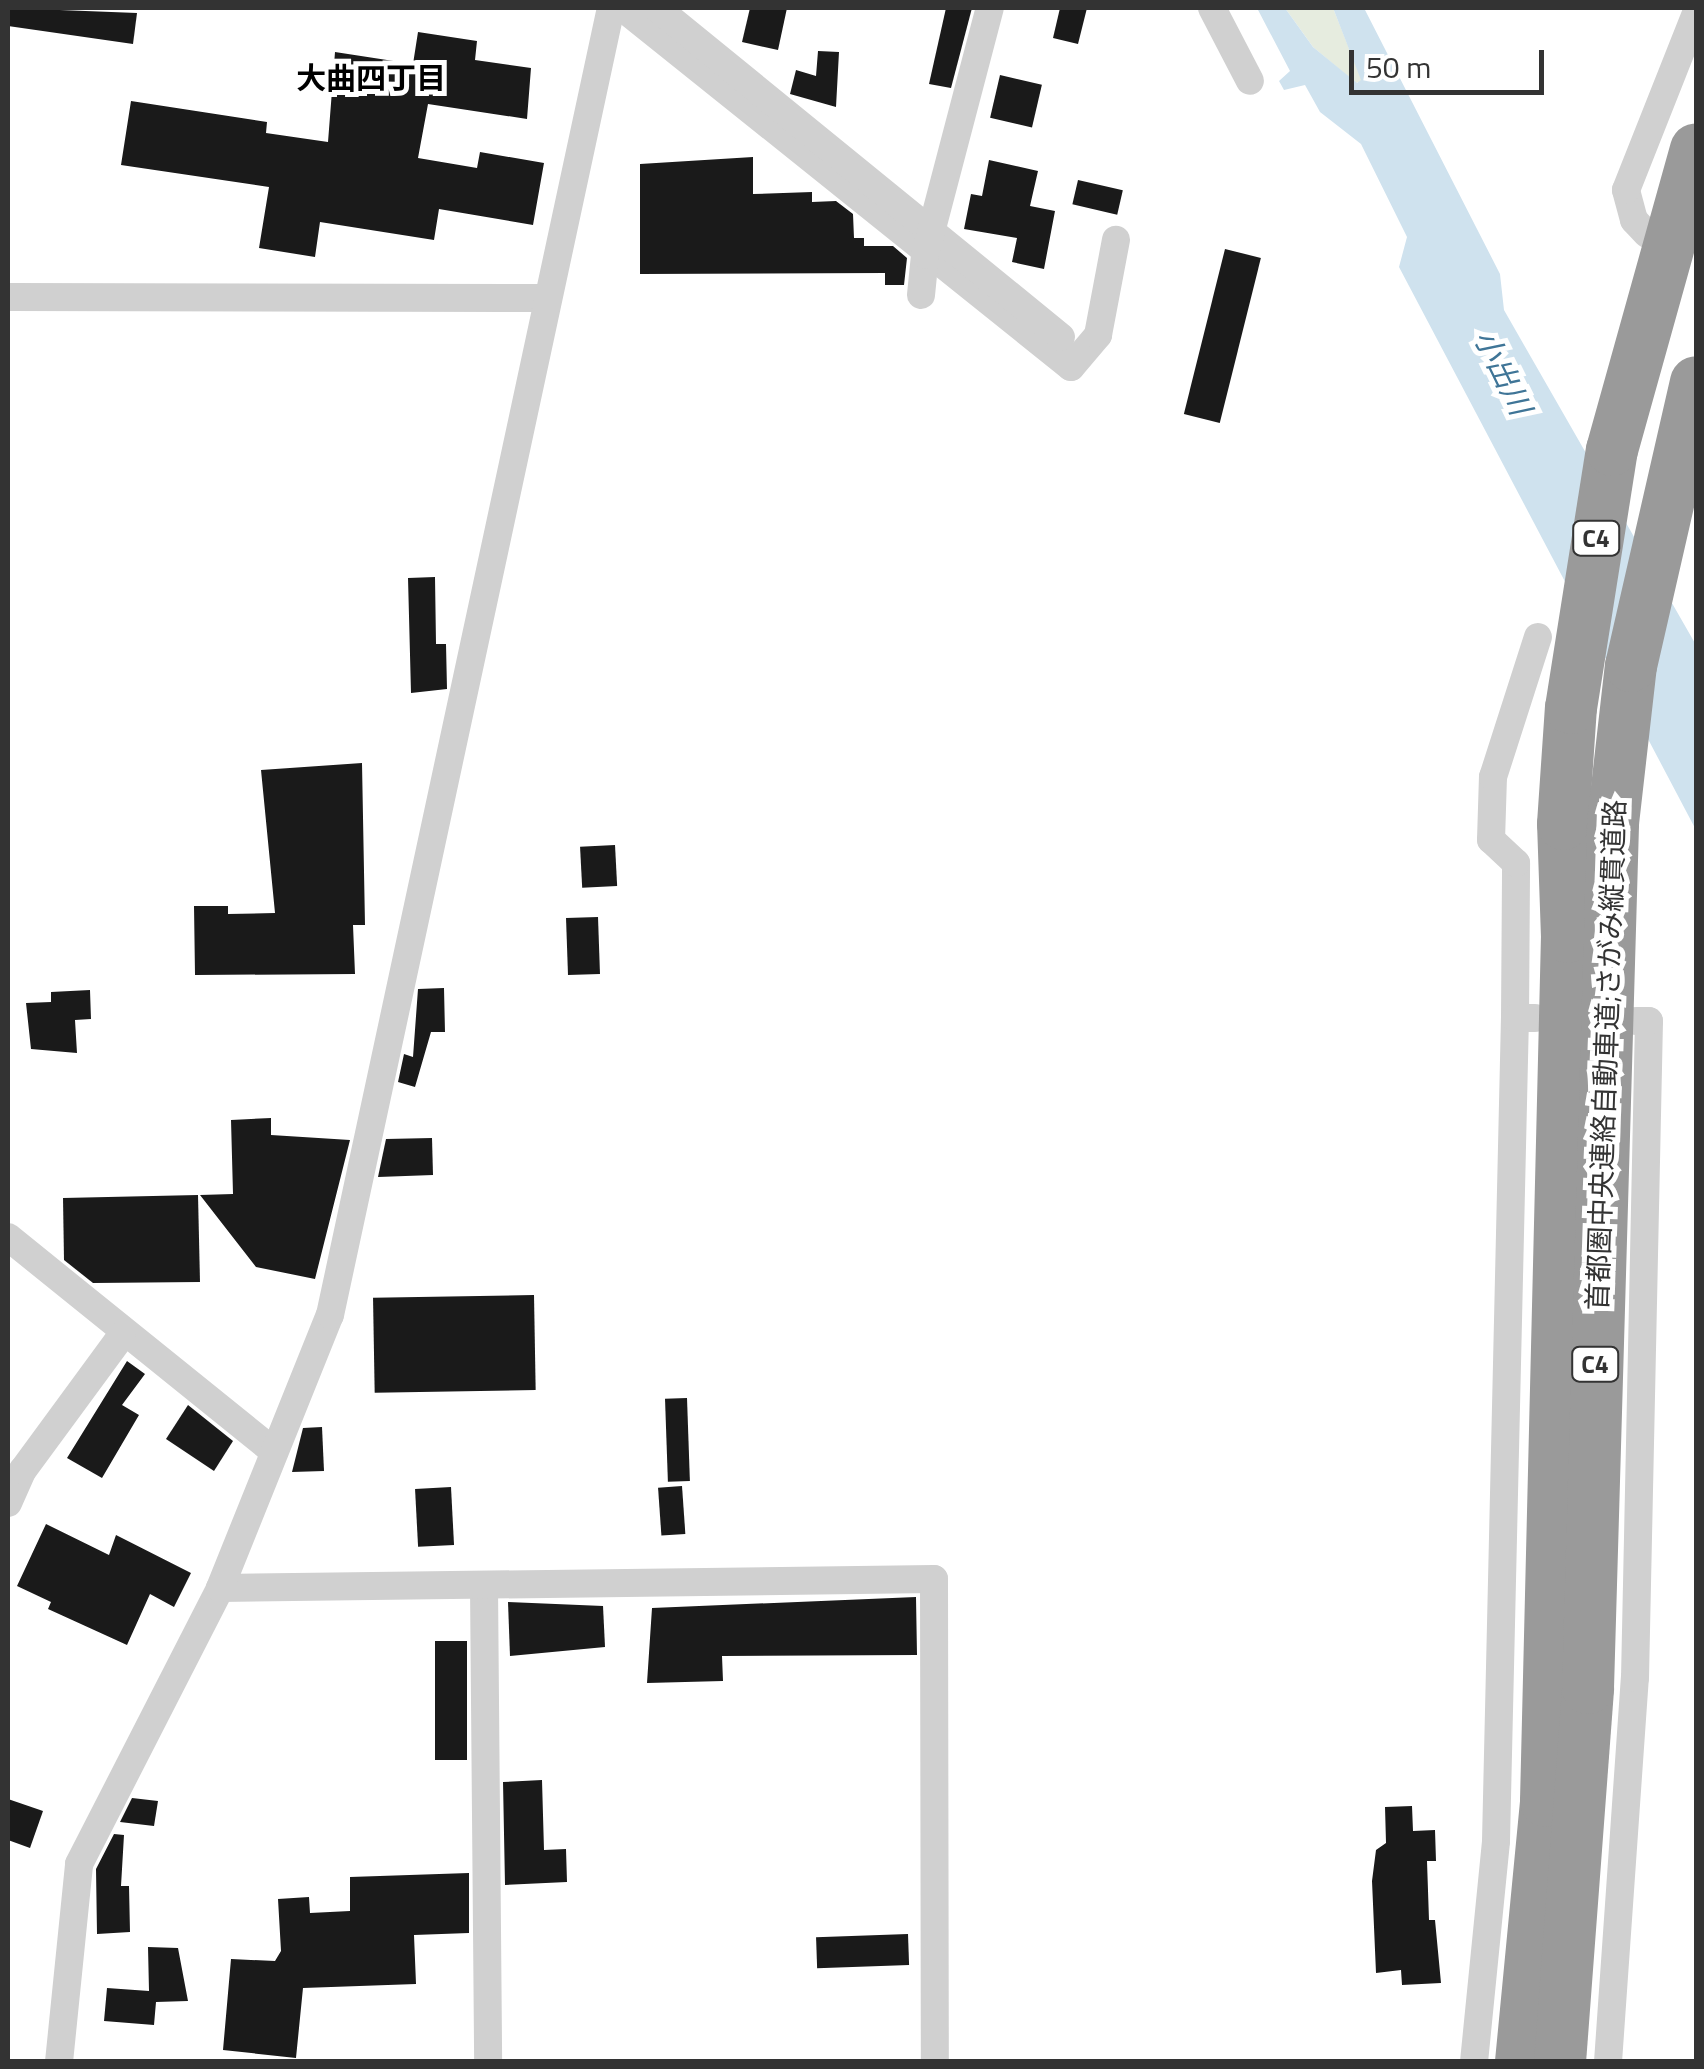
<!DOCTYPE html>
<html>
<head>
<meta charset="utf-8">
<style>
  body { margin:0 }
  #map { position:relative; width:1704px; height:2069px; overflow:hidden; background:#fff; font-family:"Titillium Web","Noto Sans JP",sans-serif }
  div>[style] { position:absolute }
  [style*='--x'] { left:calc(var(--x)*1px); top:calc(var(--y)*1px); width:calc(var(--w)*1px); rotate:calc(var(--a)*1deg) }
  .green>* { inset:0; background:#e6ecdf }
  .water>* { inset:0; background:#cfe2ee }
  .building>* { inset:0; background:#1a1a1a; transform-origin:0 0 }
  .minor>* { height:28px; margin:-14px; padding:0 14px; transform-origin:14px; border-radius:14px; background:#d0d0d0 }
  .motorway>* { height:52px; margin:-26px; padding:0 26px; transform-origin:26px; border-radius:26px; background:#9a9a9a }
  span { translate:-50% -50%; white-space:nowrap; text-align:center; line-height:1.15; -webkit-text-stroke:10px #fff; paint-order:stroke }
  .shield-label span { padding:2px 8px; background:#fff; border:2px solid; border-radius:8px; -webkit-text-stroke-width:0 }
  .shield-label { font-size:25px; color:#333; font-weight:700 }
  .street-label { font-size:28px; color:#333 }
  .neighbourhood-label { font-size:30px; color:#000; font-weight:700 }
  .water-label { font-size:30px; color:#3f7597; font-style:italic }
  .frame { position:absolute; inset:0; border:10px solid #333; pointer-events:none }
  .scale { position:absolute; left:1349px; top:50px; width:195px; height:45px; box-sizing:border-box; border:5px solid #333; border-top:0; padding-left:12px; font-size:30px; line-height:35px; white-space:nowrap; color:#333; -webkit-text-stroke:8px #fff; paint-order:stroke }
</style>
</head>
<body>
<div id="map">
  <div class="green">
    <div style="clip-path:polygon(1285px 8px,1333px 8px,1362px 81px,1356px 83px,1313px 47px)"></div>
  </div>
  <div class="water">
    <div style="clip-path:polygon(1257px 8px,1285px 8px,1313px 47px,1357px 83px,1361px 80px,1333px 8px,1364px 8px,1500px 274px,1504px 310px,1696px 645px,1696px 830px,1399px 267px,1407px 237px,1361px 144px,1320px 112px,1305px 85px,1284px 90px,1279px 81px,1290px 71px)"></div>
  </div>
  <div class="building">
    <div style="clip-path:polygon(8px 8px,137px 13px,133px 44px,8px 26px)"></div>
    <div style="clip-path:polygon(750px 8px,787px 8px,778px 50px,742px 42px)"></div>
    <div style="clip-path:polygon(946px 8px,972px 8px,951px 88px,929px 84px)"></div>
    <div style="clip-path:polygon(1060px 8px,1087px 8px,1078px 44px,1053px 38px)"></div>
    <div style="clip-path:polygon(418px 32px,477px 41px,475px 60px,531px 68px,527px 119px,428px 104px,418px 158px,477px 168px,480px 152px,544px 163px,533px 225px,439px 209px,434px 240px,320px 222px,315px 257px,259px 248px,269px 187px,121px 165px,131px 101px,267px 122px,266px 133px,328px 142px,335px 52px,413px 64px)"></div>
    <div style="clip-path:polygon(818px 51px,839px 52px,836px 107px,790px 94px,796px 70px,816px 76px)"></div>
    <div style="left:1000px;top:75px;width:43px;height:44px;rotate:13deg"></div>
    <div style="clip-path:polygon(753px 157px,753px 194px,812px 192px,812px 202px,836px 201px,853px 214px,854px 238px,864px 238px,864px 246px,893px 246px,907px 258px,904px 285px,885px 285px,885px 273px,640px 274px,640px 164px)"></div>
    <div style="clip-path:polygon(989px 160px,1038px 171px,1030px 206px,1055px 211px,1044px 269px,1012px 262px,1017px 238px,964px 229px,971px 194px,982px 196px)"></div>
    <div style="left:1078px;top:180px;width:46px;height:25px;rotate:13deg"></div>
    <div style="left:1225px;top:249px;width:37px;height:170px;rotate:14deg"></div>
    <div style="clip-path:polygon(435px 577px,436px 644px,446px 644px,447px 689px,411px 693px,408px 578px)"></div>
    <div style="clip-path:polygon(362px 763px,365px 925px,353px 925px,355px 974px,195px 975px,194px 906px,228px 906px,228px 914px,275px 913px,261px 770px)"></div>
    <div style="left:615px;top:845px;width:41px;height:35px;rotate:87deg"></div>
    <div style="left:598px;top:917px;width:57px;height:32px;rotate:88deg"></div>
    <div style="clip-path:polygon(444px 988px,445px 1032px,431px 1032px,415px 1087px,398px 1082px,404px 1054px,413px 1057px,418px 989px)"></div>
    <div style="clip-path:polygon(90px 990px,91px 1019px,75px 1020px,77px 1053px,31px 1049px,26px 1003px,51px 1002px,51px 992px)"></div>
    <div style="clip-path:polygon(271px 1118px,271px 1135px,350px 1140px,315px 1279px,256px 1267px,200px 1195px,233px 1194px,231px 1120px)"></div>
    <div style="clip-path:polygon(432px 1138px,433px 1175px,378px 1177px,386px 1139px)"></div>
    <div style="clip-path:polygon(198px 1195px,200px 1282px,93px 1283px,64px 1260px,63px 1198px)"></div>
    <div style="left:534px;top:1295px;width:95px;height:161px;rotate:89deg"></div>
    <div style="clip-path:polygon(127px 1361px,145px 1374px,122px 1405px,139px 1415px,102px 1478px,67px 1458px)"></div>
    <div style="left:687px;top:1398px;width:83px;height:22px;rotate:88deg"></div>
    <div style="clip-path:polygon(188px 1405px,233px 1441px,214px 1471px,166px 1439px)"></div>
    <div style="clip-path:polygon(322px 1427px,324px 1471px,292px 1472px,303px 1428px)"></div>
    <div style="left:682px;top:1486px;width:48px;height:24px;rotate:86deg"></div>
    <div style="left:451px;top:1487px;width:58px;height:36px;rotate:87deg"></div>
    <div style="clip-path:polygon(46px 1524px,109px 1555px,116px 1535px,191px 1573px,174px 1607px,150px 1594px,127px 1645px,48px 1609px,51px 1602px,17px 1586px)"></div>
    <div style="clip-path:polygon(916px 1597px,917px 1655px,722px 1656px,723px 1681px,647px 1683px,652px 1608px)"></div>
    <div style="clip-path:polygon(508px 1602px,603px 1606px,605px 1647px,510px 1656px)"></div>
    <div style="left:467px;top:1641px;width:119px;height:32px;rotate:90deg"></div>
    <div style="clip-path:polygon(542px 1780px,544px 1850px,566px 1849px,567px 1882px,505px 1885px,503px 1782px)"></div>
    <div style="clip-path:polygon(132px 1798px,158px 1801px,154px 1826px,120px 1822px)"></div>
    <div style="clip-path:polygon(8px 1799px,43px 1811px,30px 1848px,8px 1840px)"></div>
    <div style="clip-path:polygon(1412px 1806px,1413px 1831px,1435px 1830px,1436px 1861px,1427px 1861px,1429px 1920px,1435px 1920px,1441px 1983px,1402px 1985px,1401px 1970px,1376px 1973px,1372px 1881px,1376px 1850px,1386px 1843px,1385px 1807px)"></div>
    <div style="clip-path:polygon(114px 1834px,124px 1835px,121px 1886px,129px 1886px,130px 1932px,97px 1934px,96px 1869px)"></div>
    <div style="clip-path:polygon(469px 1873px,469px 1933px,414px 1935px,416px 1984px,303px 1988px,296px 2058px,223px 2050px,231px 1959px,275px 1961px,281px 1951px,278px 1899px,309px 1897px,310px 1913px,350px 1911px,350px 1877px)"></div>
    <div style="left:908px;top:1934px;width:31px;height:92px;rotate:88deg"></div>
    <div style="clip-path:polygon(148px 1947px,178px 1948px,188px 2001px,156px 2002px,154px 2025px,104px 2021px,107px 1988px,149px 1991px)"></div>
  </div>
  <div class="minor">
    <div style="--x:623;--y:8;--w:574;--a:38.71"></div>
    <div style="--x:1071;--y:367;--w:42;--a:-49.8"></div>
    <div style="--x:1098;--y:335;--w:97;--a:-79.3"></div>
    <div style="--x:657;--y:8;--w:521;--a:39.16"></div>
    <div style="--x:1212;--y:8;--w:82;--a:62.5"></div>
    <div style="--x:1647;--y:234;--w:19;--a:-133"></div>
    <div style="--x:1634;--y:220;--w:31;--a:-105"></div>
    <div style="--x:1626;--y:190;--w:190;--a:-68.4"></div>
    <div style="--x:921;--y:295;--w:40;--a:-84.3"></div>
    <div style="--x:925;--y:255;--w:255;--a:-75.3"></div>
    <div style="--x:8;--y:297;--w:537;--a:0.11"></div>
    <div style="--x:1515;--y:1018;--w:155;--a:-89.6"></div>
    <div style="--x:1516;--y:863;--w:34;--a:-137"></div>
    <div style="--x:1491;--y:840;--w:63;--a:-88.2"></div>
    <div style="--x:1493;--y:777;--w:147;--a:-72.2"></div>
    <div style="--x:8;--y:1237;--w:342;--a:38.9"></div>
    <div style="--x:8;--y:1503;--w:36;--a:-66"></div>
    <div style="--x:23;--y:1470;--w:167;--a:-53.7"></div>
    <div style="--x:484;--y:1586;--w:476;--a:89.5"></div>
    <div style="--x:220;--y:1588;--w:714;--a:-0.72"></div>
    <div style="--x:934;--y:1579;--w:483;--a:89.9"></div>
    <div style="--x:59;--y:2062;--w:199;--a:-84.2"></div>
    <div style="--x:79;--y:1864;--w:310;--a:-62.9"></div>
    <div style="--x:220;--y:1588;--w:294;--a:-68.1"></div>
    <div style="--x:330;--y:1315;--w:1337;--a:-77.87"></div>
    <div style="--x:1474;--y:2062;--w:222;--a:-84.3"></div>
    <div style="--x:1496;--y:1841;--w:823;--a:-88.68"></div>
    <div style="--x:1515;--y:1018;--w:20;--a:0"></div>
    <div style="--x:1608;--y:2062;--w:385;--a:-86"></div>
    <div style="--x:1635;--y:1678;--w:657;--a:-88.78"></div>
    <div style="--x:1649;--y:1021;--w:13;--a:180"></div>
  </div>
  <div class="motorway">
    <div style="--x:1521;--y:2062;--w:262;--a:-84.5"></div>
    <div style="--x:1546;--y:1801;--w:864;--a:-88.61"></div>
    <div style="--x:1567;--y:937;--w:113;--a:-92"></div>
    <div style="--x:1563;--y:824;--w:116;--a:-86.1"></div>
    <div style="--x:1571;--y:708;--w:261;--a:-81"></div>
    <div style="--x:1612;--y:450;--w:312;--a:-74.4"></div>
    <div style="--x:1560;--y:2062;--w:375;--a:-85.7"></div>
    <div style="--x:1588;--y:1688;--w:865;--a:-88.34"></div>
    <div style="--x:1613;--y:823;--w:158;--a:-83.5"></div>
    <div style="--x:1631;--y:666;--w:291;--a:-77.1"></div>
  </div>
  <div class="shield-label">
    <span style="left:1596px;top:538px">C4</span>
    <span style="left:1595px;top:1364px">C4</span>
  </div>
  <div class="street-label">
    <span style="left:1606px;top:1055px;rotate:-88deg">首都圏中央連絡自動車道;さがみ縦貫道路</span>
  </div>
  <div class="neighbourhood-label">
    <span style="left:371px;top:78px">大曲四丁目</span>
  </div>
  <div class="water-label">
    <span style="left:1503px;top:372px;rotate:64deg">小出川</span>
  </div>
  <div class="frame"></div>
  <div class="scale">50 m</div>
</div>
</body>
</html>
